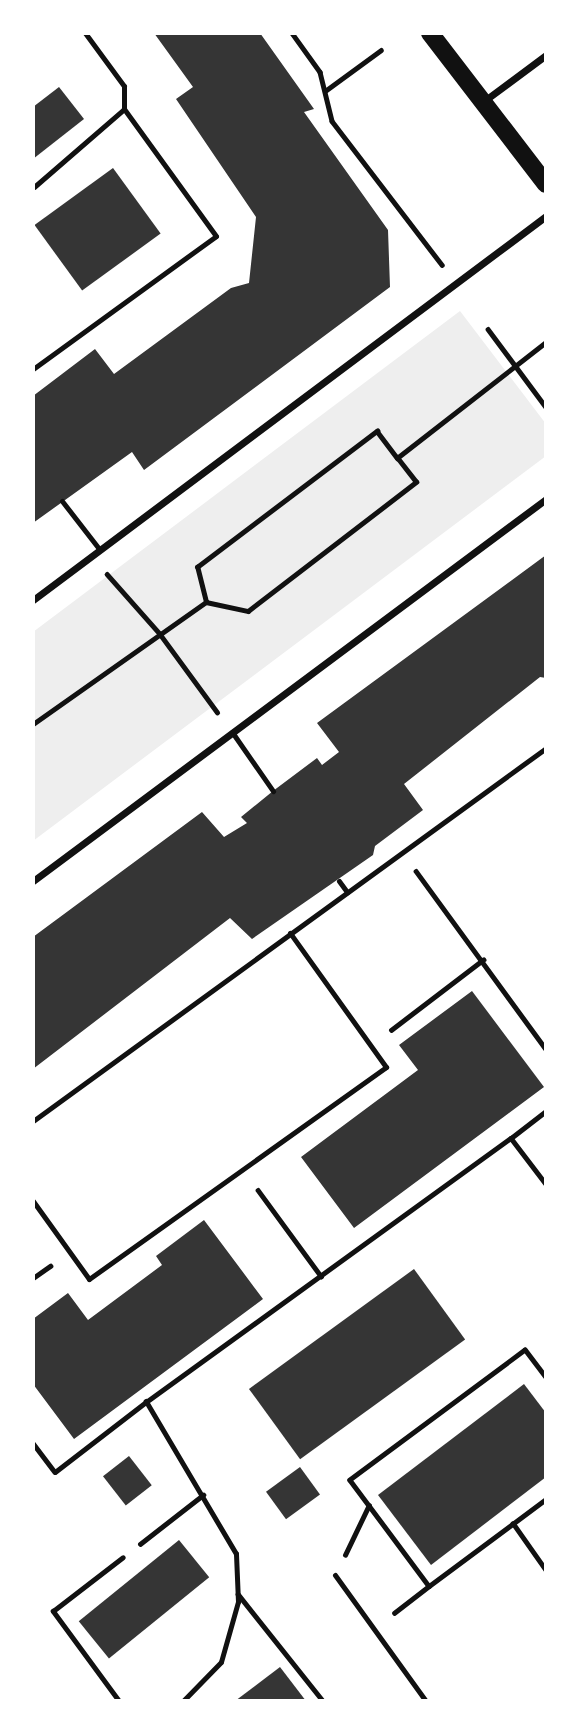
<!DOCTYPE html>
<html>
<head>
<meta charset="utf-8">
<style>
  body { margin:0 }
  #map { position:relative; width:579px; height:1734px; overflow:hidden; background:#fff; font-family:"DejaVu Sans",sans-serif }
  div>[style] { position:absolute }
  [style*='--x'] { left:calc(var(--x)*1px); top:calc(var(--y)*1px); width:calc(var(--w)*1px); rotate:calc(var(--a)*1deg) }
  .green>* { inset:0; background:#eee }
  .building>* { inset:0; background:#353535; transform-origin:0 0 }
  .path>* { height:4.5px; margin:-2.25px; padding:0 2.25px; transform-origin:2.25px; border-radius:2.25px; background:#111 }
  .service>* { height:5px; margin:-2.5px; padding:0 2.5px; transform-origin:2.5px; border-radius:2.5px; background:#111 }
  .minor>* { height:7px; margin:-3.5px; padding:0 3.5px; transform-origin:3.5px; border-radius:3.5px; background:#111 }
  .primary>* { height:18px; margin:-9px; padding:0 9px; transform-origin:9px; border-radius:9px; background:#111 }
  span { translate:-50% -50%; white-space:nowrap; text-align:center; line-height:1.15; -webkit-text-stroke:7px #fff; paint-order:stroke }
  .frame { position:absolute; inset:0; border:35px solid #fff; pointer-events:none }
</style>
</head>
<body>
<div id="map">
  <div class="green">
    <div style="clip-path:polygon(460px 311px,546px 424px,546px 456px,33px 841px,33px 632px)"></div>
  </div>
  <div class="building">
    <div style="clip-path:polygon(154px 33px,260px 33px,314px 109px,304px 112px,388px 230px,390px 287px,144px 470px,132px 452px,33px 523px,33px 396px,95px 349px,114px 374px,231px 288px,249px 283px,256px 217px,176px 99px,193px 87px)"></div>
    <div style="clip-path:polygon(59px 87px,84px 119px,33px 159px,33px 107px)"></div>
    <div style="left:113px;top:168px;width:81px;height:97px;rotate:54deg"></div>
    <div style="clip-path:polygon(546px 555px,546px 678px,540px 677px,404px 784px,423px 810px,375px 846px,373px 855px,252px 939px,230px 918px,33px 1069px,33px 937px,202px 812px,224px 837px,247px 823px,241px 817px,273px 791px,317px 758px,322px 765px,339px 752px,317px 723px)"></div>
    <div style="clip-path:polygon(472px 991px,544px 1087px,354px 1228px,301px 1157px,418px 1070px,399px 1045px)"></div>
    <div style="clip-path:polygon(204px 1220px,263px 1299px,74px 1439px,33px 1384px,33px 1319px,68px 1293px,88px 1320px,162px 1265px,156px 1256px)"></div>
    <div style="left:414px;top:1269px;width:87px;height:204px;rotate:54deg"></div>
    <div style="clip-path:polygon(524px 1384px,546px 1413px,546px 1477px,431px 1565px,378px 1495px)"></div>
    <div style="left:129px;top:1456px;width:37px;height:33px;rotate:52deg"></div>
    <div style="left:300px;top:1467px;width:34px;height:42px;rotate:54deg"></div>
    <div style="left:179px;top:1540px;width:48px;height:129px;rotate:51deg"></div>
    <div style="clip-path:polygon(280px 1667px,306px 1701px,235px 1701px)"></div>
  </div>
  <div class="path">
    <div style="--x:292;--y:33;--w:48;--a:54.3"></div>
    <div style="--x:320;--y:72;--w:50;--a:76.2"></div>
    <div style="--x:332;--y:121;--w:181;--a:52.6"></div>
    <div style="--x:325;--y:91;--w:69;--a:-36.2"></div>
    <div style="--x:488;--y:329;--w:97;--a:53.4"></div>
    <div style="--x:107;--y:574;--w:80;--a:48.5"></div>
    <div style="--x:160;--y:634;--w:97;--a:53.8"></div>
    <div style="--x:206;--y:602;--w:36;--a:-104"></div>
    <div style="--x:197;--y:567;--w:226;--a:-37.1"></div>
    <div style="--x:377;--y:431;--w:34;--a:53"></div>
    <div style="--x:33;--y:724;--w:212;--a:-35.2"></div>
    <div style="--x:206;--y:602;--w:43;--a:12.1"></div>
    <div style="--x:248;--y:611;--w:212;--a:-37.5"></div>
    <div style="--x:416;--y:482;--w:31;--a:-128"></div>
    <div style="--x:397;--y:458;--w:189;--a:-37.9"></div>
    <div style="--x:416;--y:871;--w:220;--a:53.9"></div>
    <div style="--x:391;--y:1030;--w:116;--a:-37.3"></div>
    <div style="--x:511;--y:1138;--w:44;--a:-37.6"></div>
    <div style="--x:258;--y:1190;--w:107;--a:53.8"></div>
    <div style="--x:33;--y:1278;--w:21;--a:-35"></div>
    <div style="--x:546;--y:1378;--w:35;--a:-127"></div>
    <div style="--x:525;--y:1350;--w:218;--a:143.4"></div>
    <div style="--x:350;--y:1480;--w:132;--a:53.3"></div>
    <div style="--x:429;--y:1586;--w:146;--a:-36.6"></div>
    <div style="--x:33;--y:1443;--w:36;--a:53"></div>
    <div style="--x:55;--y:1472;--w:115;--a:-37.6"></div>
    <div style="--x:513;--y:1523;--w:57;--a:54.9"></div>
    <div style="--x:140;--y:1544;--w:80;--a:-37.9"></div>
    <div style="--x:345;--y:1555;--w:55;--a:-64.4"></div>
    <div style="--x:238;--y:1594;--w:137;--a:51.5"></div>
    <div style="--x:394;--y:1613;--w:44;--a:-37.6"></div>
    <div style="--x:183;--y:1701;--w:54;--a:-45.7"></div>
    <div style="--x:221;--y:1662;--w:62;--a:-74.2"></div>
    <div style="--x:238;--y:1602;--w:48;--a:-92.4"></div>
    <div style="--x:236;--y:1554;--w:177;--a:-120.6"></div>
    <div style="--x:146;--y:1402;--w:450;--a:-35.9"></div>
    <div style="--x:511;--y:1138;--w:58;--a:52.7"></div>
  </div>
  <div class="service">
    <div style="--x:34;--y:187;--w:119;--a:-40.9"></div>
    <div style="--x:33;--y:369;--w:226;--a:-36"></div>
    <div style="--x:216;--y:236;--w:157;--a:-125.9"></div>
    <div style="--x:124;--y:109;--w:23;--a:-90"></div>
    <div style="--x:124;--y:86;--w:66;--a:-126.3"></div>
    <div style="--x:62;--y:501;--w:62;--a:52.2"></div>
    <div style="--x:232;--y:732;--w:72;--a:55.2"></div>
    <div style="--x:339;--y:881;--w:14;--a:54"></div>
    <div style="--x:33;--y:1121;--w:634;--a:-36.02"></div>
    <div style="--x:33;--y:1201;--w:96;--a:54.3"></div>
    <div style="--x:89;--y:1279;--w:365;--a:-35.5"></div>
    <div style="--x:386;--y:1067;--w:165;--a:-125.6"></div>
    <div style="--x:335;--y:1575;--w:155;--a:54.2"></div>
    <div style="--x:119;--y:1701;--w:112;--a:-126.3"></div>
    <div style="--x:53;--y:1611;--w:88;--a:-37.6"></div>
  </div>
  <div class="minor">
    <div style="--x:484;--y:101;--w:77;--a:-36.6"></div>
    <div style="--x:33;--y:600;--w:641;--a:-36.82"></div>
    <div style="--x:33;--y:881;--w:640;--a:-36.67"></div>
  </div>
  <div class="primary">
    <div style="--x:430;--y:33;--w:190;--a:52.5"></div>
  </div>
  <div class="frame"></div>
</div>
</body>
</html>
